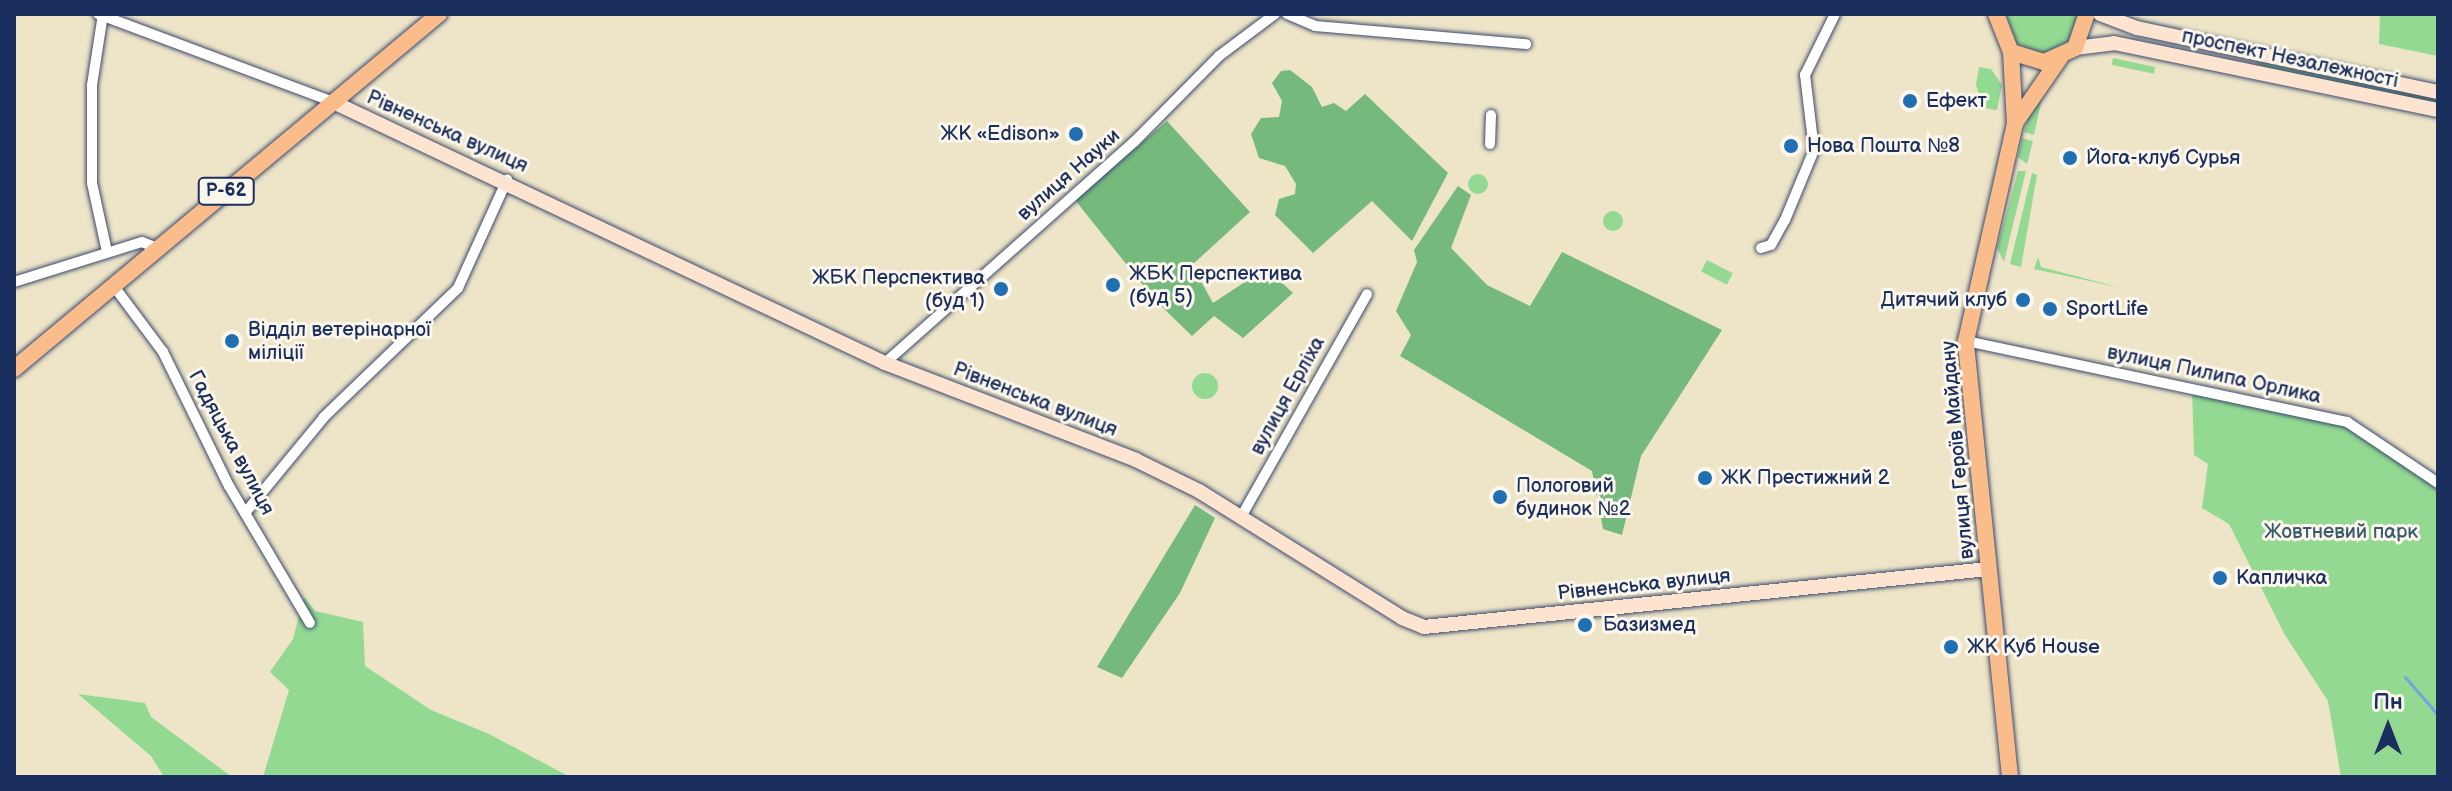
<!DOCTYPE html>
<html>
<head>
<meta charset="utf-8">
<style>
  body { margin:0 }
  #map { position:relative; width:2452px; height:791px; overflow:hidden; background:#eee5c8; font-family:"Balsamiq Sans",sans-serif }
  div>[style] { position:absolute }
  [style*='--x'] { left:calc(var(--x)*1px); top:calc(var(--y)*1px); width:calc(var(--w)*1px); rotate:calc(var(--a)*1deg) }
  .green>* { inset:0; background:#93d992; transform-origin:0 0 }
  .round { border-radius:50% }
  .forest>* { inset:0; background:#76b97c }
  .stream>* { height:3px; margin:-1.5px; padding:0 1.5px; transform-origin:1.5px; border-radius:1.5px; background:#74a5de }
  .roads { filter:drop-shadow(0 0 2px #3b4a6e) drop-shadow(0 0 2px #3b4a6e) }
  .street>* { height:10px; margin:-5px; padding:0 5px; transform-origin:5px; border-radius:5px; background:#fff }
  .secondary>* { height:14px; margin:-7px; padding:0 7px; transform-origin:7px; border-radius:7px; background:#fde4d0 }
  .primary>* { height:16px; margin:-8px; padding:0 8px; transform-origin:8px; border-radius:8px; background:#f9bc8a }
  .dots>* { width:22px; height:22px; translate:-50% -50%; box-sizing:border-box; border:4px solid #fbf7ec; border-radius:50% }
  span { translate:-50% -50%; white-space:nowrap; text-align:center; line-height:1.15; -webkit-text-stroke:6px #fbf7ec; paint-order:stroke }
  .shield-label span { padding:2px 6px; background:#fbf7ec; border:2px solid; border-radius:6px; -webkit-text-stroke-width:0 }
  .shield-label { font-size:18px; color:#1b2f5e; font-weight:700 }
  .street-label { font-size:20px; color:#1b2f5e }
  .poi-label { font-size:20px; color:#1b2f5e }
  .left { translate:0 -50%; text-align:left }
  .right { translate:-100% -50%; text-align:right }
  .park-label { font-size:20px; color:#395a6b }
  .frame { position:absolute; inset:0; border:16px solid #1b2f5e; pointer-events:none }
  .north { position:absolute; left:2348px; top:687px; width:80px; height:80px; -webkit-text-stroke:6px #fbf7ec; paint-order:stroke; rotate:0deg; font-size:22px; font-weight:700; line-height:32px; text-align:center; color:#1b2f5e }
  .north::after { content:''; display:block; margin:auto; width:28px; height:36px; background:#1b2f5e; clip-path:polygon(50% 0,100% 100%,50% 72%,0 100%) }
</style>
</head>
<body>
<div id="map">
  <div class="green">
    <div style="clip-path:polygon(2006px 14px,2083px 14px,2077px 40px,2047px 57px,2015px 43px)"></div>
    <div style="clip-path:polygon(2380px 14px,2438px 14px,2438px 56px,2379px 44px)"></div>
    <div style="left:2113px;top:58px;width:43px;height:7px;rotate:12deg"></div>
    <div style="left:2257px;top:61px;width:185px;height:6px;rotate:12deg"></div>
    <div style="clip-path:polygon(1979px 67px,1991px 69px,2002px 85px,1997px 110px,1983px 108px,1976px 85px)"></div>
    <div style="clip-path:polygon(2042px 98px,2034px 135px,2024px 132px,2030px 112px)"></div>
    <div style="clip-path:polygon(2022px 138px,2033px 141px,2027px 164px,2018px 157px)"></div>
    <div style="clip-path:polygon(2018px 171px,2026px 171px,2004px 262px,1997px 248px)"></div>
    <div style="clip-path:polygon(2032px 173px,2037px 175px,2021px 267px,2010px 264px)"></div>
    <div class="round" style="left:1468px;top:174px;width:20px;height:20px"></div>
    <div class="round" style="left:1603px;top:211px;width:20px;height:20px"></div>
    <div style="clip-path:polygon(2038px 257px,2041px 267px,2122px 288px,2034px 269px)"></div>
    <div style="left:1707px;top:260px;width:29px;height:13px;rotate:27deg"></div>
    <div class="round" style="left:1192px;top:373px;width:26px;height:26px"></div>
    <div style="clip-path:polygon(2192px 388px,2347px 421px,2438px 483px,2438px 777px,2341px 777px,2328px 701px,2285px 635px,2229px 524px,2202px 508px,2208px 464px,2194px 455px)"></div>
    <div style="clip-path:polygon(304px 597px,315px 611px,363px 622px,365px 666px,431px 710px,489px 734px,570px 777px,263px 777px,289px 690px,270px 672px,293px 639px)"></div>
    <div style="clip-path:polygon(78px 694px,145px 703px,151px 717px,232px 777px,164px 777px,151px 756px)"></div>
  </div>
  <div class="forest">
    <div style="clip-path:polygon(1290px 70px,1312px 87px,1322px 107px,1334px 103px,1346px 111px,1365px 94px,1448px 173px,1412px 241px,1372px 201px,1313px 253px,1275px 215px,1279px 199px,1295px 194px,1296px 184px,1285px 166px,1259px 158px,1251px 134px,1261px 118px,1279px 117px,1282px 101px,1272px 83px,1281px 71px)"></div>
    <div style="clip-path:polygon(1167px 121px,1250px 212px,1192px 265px,1213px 303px,1266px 268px,1293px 293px,1243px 338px,1214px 316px,1192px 336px,1155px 300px,1075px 200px)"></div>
    <div style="clip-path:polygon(1458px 186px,1471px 195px,1451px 248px,1487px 285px,1530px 306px,1562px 252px,1722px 330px,1641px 456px,1622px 535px,1603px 529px,1592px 471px,1400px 356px,1411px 335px,1396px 311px,1417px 262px,1414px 250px)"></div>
    <div style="clip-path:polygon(1195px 505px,1215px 518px,1180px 593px,1122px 678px,1097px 667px)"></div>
  </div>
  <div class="stream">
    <div style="--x:2405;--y:677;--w:50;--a:49"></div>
  </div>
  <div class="roads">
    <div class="street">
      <div style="--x:98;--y:14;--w:251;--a:20.5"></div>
      <div style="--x:103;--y:14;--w:72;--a:98.8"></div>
      <div style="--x:92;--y:85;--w:98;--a:90"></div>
      <div style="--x:92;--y:183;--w:71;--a:77.7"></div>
      <div style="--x:1287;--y:14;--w:30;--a:23"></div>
      <div style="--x:1315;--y:26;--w:212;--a:4.9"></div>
      <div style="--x:1490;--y:144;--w:29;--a:-88"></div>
      <div style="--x:1761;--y:248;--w:10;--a:-17"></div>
      <div style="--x:1771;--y:245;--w:29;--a:-61"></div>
      <div style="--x:1785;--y:220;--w:76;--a:-67.5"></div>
      <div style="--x:1814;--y:150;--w:76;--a:-96.8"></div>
      <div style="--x:1805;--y:75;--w:68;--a:-63.8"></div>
      <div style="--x:14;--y:282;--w:134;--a:-17.4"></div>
      <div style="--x:142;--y:242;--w:16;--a:22"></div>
      <div style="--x:113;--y:285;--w:84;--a:53.3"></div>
      <div style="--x:163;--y:352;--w:149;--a:63.8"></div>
      <div style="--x:229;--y:486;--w:159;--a:59.4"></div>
      <div style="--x:1966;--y:341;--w:390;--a:12"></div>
      <div style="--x:2347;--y:422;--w:110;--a:33.8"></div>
      <div style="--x:885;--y:363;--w:333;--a:-41.6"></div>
      <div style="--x:1134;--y:142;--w:121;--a:-45.3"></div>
      <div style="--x:1219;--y:56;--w:70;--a:-36.9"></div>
      <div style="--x:245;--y:513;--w:124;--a:-50.5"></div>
      <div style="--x:324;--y:417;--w:186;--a:-43.9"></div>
      <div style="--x:458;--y:288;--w:119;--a:-65.6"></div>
      <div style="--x:1241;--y:517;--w:256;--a:-60.5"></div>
    </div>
    <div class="secondary">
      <div style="--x:2100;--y:14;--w:40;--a:21"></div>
      <div style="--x:2137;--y:28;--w:308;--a:12"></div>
      <div style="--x:2075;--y:48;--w:39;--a:-7"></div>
      <div style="--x:2114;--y:43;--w:331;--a:11.7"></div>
      <div style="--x:333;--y:102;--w:611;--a:25.31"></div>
      <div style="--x:885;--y:363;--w:269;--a:21.1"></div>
      <div style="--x:1136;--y:460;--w:70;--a:26.2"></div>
      <div style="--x:1199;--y:491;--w:239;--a:32"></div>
      <div style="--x:1402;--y:618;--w:24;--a:22"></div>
      <div style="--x:1424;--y:627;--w:567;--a:-5.87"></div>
    </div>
    <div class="primary">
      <div style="--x:1996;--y:14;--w:41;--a:68.5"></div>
      <div style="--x:2011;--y:52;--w:34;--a:17"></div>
      <div style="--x:2044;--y:62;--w:34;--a:-24"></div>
      <div style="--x:2075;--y:48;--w:36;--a:-71"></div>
      <div style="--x:2015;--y:123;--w:79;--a:-55.3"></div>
      <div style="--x:14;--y:369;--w:554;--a:-39.87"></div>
      <div style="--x:2010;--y:777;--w:438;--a:-95.8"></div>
      <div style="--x:1966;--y:341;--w:222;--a:-77.3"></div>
      <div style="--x:2015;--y:124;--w:72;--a:-93.2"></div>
    </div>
  </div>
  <div class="dots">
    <div style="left:1910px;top:101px;background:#1f6fb2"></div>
    <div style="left:1076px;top:134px;background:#1f6fb2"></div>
    <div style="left:1791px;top:146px;background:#1f6fb2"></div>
    <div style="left:2070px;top:158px;background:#1f6fb2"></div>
    <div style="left:1113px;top:285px;background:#1f6fb2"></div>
    <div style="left:1001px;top:289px;background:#1f6fb2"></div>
    <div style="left:2023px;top:300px;background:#1f6fb2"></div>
    <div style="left:2050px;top:309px;background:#1f6fb2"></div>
    <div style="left:232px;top:341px;background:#1f6fb2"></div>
    <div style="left:1705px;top:478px;background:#1f6fb2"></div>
    <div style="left:1500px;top:497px;background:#1f6fb2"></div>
    <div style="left:2220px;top:578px;background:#1f6fb2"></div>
    <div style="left:1585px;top:625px;background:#1f6fb2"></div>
    <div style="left:1951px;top:647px;background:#1f6fb2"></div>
  </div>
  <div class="shield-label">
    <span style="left:226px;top:191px">Р-62</span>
  </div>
  <div class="street-label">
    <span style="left:2290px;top:59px;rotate:12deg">проспект Незалежності</span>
    <span style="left:447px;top:132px;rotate:24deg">Рівненська вулиця</span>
    <span style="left:1069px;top:175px;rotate:-41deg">вулиця Науки</span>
    <span style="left:2214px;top:375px;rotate:12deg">вулиця Пилипа Орлика</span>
    <span style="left:1288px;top:396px;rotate:-61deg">вулиця Ерліха</span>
    <span style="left:1035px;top:400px;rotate:21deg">Рівненська вулиця</span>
    <span style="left:231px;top:443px;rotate:62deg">Гадяцька вулиця</span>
    <span style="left:1958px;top:450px;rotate:-95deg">вулиця Героїв Майдану</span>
    <span style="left:1644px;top:585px;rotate:-6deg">Рівненська вулиця</span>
  </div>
  <div class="poi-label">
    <span class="left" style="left:1926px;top:101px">Ефект</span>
    <span class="right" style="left:1060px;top:134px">ЖК «Edison»</span>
    <span class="left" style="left:1807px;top:146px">Нова Пошта №8</span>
    <span class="left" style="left:2086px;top:158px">Йога-клуб Сурья</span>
    <span class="left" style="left:1129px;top:286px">ЖБК Перспектива<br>(буд 5)</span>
    <span class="right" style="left:985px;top:290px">ЖБК Перспектива<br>(буд 1)</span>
    <span class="right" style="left:2007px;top:300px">Дитячий клуб</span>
    <span class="left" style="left:2066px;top:309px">SportLife</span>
    <span class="left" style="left:248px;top:342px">Відділ ветерінарної<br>міліції</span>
    <span class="left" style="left:1721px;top:478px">ЖК Престижний 2</span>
    <span class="left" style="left:1516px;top:498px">Пологовий<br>будинок №2</span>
    <span class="left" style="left:2236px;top:578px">Капличка</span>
    <span class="left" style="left:1603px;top:625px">Базизмед</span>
    <span class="left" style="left:1967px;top:647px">ЖК Куб House</span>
  </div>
  <div class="park-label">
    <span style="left:2341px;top:532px">Жовтневий парк</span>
  </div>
  <div class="frame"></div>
  <div class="north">Пн</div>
</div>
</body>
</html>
